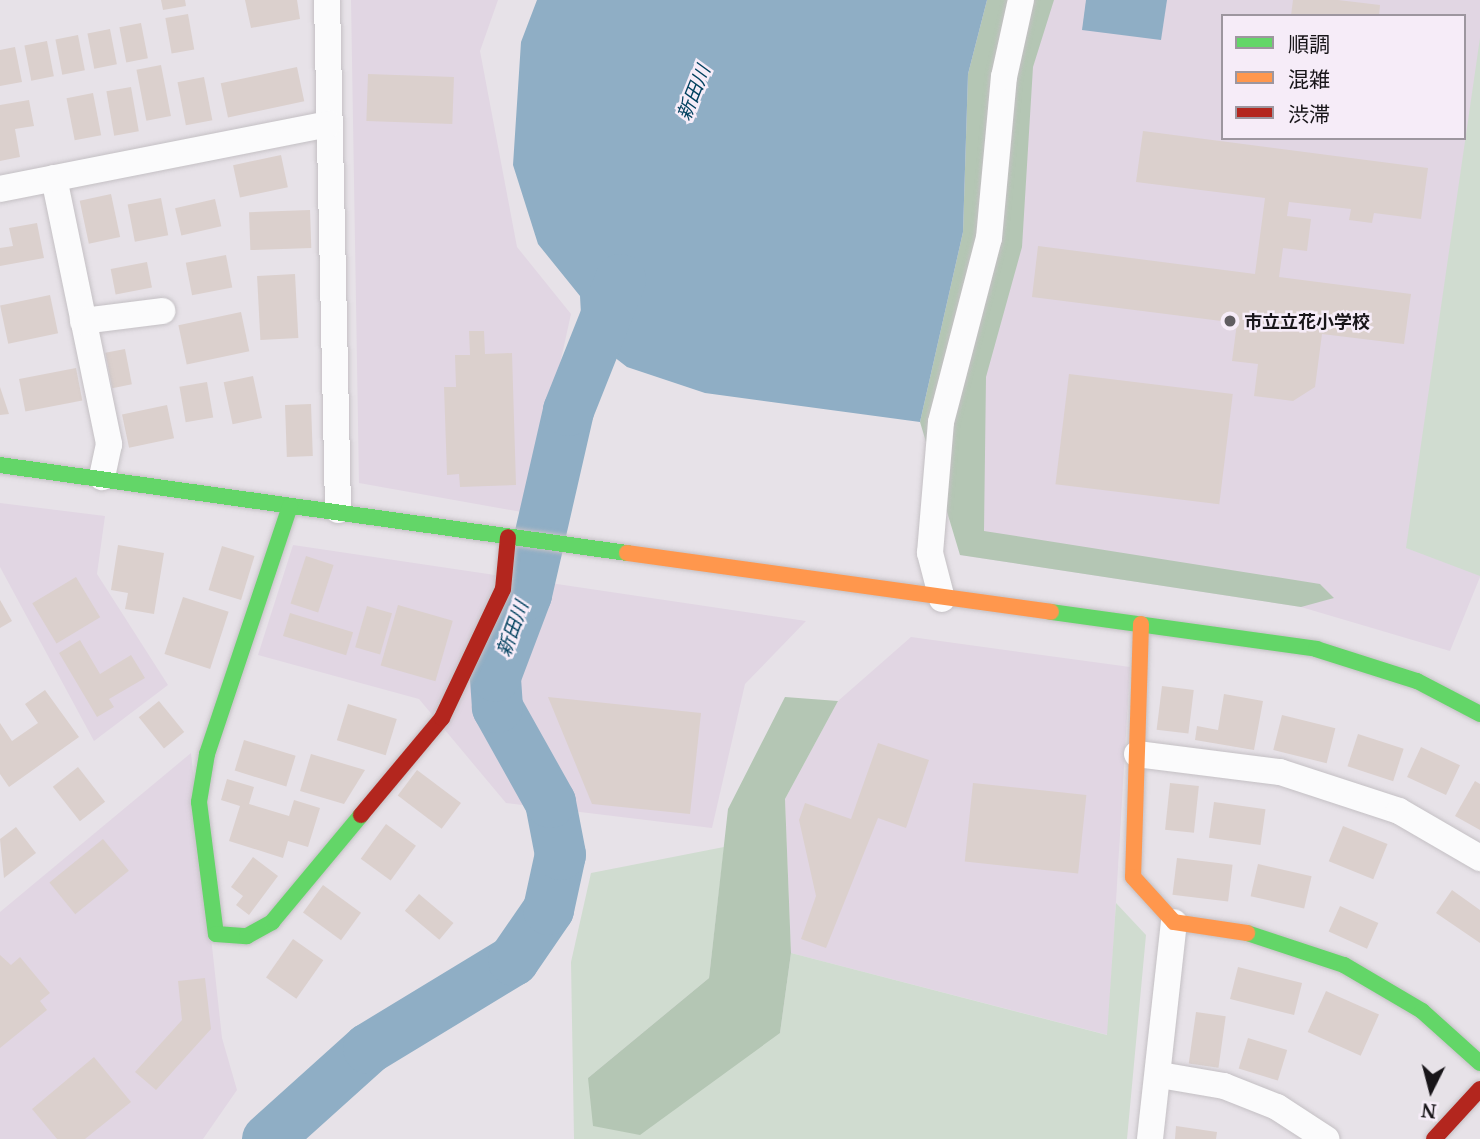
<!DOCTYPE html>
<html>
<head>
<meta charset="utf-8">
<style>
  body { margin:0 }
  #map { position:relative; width:1480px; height:1139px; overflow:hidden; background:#e7e2e8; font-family:"Noto Serif","Noto Sans JP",serif }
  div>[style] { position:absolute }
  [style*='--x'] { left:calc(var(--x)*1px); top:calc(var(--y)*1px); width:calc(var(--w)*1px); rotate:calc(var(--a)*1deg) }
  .built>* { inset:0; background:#e1d6e3 }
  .green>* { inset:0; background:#d0dcd0 }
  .forest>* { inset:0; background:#b4c6b4 }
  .water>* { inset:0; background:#8faec5 }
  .river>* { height:51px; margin:-25.5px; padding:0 25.5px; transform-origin:25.5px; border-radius:25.5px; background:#8faec5 }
  .building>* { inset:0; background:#dbd0cd; transform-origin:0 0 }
  .roads { filter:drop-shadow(0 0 2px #c4c0c4) drop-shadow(0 0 2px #c4c0c4) }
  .street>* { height:26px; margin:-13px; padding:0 13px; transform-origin:13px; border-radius:13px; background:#fbfbfc }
  .fast>* { height:16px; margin:-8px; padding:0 8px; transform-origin:8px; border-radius:8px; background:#63d668 }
  .slow>* { height:16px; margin:-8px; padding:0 8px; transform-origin:8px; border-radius:8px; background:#ff974d }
  .jam>* { height:16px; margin:-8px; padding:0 8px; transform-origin:8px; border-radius:8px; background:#b3261e }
  .dots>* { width:19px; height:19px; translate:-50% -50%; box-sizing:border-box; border:4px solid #f6ecf8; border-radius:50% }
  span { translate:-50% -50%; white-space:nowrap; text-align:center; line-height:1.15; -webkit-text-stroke:5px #f6ecf8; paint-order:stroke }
  .poi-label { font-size:18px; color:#181519; font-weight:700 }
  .left { translate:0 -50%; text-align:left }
  .water-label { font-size:19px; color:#00405e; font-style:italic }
  .legend { position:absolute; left:1221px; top:14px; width:245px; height:126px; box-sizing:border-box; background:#f6ecf8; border:2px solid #9d969f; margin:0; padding:9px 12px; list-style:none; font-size:21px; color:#181519 }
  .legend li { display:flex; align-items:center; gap:14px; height:35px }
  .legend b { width:35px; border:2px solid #9d969f }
  .north { position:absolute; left:1396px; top:1055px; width:70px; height:70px; -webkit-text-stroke:5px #f6ecf8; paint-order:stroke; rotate:186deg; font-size:19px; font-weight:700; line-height:28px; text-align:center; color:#181519 }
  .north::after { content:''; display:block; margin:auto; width:24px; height:32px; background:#181519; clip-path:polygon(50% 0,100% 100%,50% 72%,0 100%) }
</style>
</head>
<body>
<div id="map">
  <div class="built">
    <div style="clip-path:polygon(351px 0,498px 0,480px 51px,517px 247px,571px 314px,527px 513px,359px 483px)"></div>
    <div style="clip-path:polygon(evenodd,1035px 0,1480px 0,1480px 577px,1450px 651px,1301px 607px,960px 555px,1035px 0,1223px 16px,1464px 16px,1464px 138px,1223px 138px,1223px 16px)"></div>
    <div style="clip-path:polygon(0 503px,105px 516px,97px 574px,168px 685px,94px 741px,0 567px)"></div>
    <div style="clip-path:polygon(293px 545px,806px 621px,745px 684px,712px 828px,506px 803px,419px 699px,258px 655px)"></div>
    <div style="clip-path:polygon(911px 637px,1130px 667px,1108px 1035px,791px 953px,785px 799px,838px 701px)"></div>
    <div style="clip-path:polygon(191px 753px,222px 1038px,237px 1090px,203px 1139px,0 1139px,0 912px)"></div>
  </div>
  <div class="green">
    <div style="clip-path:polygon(1480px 38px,1480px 576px,1406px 548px)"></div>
    <div style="clip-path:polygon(724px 847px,709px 978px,588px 1078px,780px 1033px,791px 953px,1107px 1035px,1116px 903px,1146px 935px,1127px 1139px,574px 1139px,571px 962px,591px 873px)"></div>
  </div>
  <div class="forest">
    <div style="clip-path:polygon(987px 0,1054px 0,1033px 67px,1022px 247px,986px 377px,984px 531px,1320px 584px,1334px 598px,1301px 607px,960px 555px,920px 422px,963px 232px,968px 74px)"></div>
    <div style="clip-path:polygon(785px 697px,838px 701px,785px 799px,791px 953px,780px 1033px,640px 1135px,593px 1126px,588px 1078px,709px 978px,728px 809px)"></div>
  </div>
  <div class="water">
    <div style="clip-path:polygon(537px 0,987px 0,968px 74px,963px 232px,920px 422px,705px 393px,627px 367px,582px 332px,580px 296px,538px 244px,513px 165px,521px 42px)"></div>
    <div style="clip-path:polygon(1086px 0,1167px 0,1161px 40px,1082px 30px)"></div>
  </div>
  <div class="river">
    <div style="--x:267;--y:1139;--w:136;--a:-42"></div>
    <div style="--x:368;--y:1048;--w:170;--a:-31.3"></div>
    <div style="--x:513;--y:960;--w:62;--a:-55.5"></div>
    <div style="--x:548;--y:909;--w:56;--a:-77.7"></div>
    <div style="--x:560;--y:854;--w:53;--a:-100.9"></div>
    <div style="--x:550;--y:802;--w:109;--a:-119.2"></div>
    <div style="--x:497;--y:707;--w:31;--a:-94"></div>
    <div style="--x:495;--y:676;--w:88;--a:-69.3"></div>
    <div style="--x:526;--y:594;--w:189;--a:-77.1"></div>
    <div style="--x:568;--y:410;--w:141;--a:-68.3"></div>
  </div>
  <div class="building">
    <div style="clip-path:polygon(161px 0,185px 0,186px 6px,163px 10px)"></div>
    <div style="clip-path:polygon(245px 0,297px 0,300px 19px,251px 28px)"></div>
    <div style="clip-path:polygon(1293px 0,1338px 0,1380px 5px,1379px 16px,1291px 16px)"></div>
    <div style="left:188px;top:14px;width:36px;height:23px;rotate:80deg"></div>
    <div style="left:141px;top:23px;width:36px;height:22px;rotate:79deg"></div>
    <div style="left:110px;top:29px;width:36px;height:23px;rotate:79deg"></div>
    <div style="left:78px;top:35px;width:36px;height:23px;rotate:79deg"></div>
    <div style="left:47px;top:41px;width:36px;height:23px;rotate:79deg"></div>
    <div style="clip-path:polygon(15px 47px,22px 82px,0 86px,0 50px)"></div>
    <div style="left:161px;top:65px;width:52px;height:25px;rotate:79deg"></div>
    <div style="left:297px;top:67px;width:35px;height:78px;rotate:78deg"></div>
    <div style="left:368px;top:74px;width:86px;height:47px;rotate:2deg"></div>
    <div style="left:204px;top:77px;width:44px;height:27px;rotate:79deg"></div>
    <div style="left:131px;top:87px;width:45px;height:25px;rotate:80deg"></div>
    <div style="left:93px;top:93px;width:43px;height:27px;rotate:79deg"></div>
    <div style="clip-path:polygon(29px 100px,34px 126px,15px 129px,20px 157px,0 161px,0 105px)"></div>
    <div style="clip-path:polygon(1143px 131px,1428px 168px,1421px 219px,1374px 213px,1372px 223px,1349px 220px,1351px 209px,1289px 202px,1287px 216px,1311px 219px,1307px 251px,1283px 248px,1279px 277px,1411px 294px,1404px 344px,1322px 334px,1315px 387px,1293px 401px,1254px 396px,1258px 364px,1232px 361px,1237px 323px,1032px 297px,1038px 246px,1255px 274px,1265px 198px,1136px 182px)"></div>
    <div style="left:281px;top:155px;width:33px;height:49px;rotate:78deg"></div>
    <div style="left:111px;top:194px;width:44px;height:32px;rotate:78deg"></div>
    <div style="left:161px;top:198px;width:38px;height:34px;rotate:79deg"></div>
    <div style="left:215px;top:199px;width:28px;height:41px;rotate:77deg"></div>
    <div style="left:310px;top:210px;width:38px;height:61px;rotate:88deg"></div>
    <div style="clip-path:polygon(37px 223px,44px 258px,0 266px,0 248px,13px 246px,9px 228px)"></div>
    <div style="left:226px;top:255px;width:33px;height:41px;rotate:79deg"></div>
    <div style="left:147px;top:262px;width:26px;height:37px;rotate:79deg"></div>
    <div style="left:295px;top:274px;width:64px;height:38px;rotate:87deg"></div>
    <div style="left:50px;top:295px;width:39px;height:51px;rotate:78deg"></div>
    <div style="left:241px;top:312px;width:40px;height:64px;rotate:78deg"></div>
    <div style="clip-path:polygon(469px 331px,484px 331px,485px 354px,512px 353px,516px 485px,460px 487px,459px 474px,447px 475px,444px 387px,456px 387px,455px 355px,470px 355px)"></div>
    <div style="left:125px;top:349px;width:36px;height:20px;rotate:79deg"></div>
    <div style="left:76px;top:368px;width:33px;height:58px;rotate:79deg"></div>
    <div style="left:1069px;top:374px;width:165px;height:111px;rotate:7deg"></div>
    <div style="left:253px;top:376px;width:43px;height:30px;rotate:78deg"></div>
    <div style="left:207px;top:382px;width:36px;height:28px;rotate:80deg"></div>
    <div style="clip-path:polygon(0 387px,9px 414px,0 415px)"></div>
    <div style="left:311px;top:404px;width:52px;height:26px;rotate:88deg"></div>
    <div style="left:167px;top:405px;width:34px;height:46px;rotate:78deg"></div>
    <div style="clip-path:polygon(118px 545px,164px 553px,154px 614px,125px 609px,128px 593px,111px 590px)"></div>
    <div style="left:222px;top:546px;width:34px;height:46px;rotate:17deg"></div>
    <div style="left:306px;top:556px;width:29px;height:50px;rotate:18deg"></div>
    <div style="left:76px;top:577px;width:47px;height:51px;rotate:59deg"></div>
    <div style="left:183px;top:597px;width:48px;height:60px;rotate:18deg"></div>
    <div style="clip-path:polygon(0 600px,12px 621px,0 628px)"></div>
    <div style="left:398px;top:605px;width:57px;height:63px;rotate:16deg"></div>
    <div style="left:367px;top:606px;width:26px;height:43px;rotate:16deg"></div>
    <div style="left:290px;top:613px;width:66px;height:24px;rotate:17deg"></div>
    <div style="clip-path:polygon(80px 640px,100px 674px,131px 655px,145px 678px,109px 699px,114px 707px,97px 717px,59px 653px)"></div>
    <div style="left:1162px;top:686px;width:32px;height:44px;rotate:7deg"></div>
    <div style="clip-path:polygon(45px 690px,79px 737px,9px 787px,0 774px,0 723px,12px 741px,38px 723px,25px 704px)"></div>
    <div style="clip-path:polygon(1224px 694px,1263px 701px,1254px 750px,1195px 740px,1197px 726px,1218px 730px)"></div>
    <div style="clip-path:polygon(548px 697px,701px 713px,690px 814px,592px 804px)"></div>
    <div style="left:159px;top:701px;width:40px;height:26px;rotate:51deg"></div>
    <div style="left:348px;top:704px;width:51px;height:38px;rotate:17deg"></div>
    <div style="left:1282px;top:715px;width:55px;height:36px;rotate:14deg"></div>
    <div style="left:1358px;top:734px;width:48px;height:34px;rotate:18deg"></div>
    <div style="left:244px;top:740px;width:54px;height:32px;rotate:17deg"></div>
    <div style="clip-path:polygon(878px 743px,929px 760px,906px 828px,878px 818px,826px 948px,801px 939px,816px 896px,799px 820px,805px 803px,851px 819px)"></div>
    <div style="left:1421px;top:747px;width:43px;height:33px;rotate:25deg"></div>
    <div style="clip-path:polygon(311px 754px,365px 770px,344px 804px,300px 791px)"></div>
    <div style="left:78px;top:767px;width:44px;height:32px;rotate:52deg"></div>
    <div style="left:417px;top:770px;width:55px;height:32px;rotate:37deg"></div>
    <div style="clip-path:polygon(227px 779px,254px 787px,249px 804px,289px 816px,294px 800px,320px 808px,308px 847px,288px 841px,283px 858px,229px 841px,240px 806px,221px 800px)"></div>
    <div style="clip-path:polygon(1475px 781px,1480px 784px,1480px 830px,1455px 816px)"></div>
    <div style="left:973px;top:783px;width:114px;height:79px;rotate:6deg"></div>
    <div style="left:1170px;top:783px;width:29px;height:47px;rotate:6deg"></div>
    <div style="left:1214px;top:802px;width:52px;height:36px;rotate:8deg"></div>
    <div style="left:386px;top:824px;width:37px;height:43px;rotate:36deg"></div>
    <div style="left:1343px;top:826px;width:48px;height:38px;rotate:22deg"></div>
    <div style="clip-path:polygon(16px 827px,36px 853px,4px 878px,0 839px)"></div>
    <div style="left:103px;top:839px;width:41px;height:69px;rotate:51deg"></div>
    <div style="clip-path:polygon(253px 857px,278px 876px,249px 915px,236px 905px,243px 896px,231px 887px)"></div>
    <div style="left:1177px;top:858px;width:56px;height:37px;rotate:7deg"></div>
    <div style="left:1258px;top:864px;width:55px;height:33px;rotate:13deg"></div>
    <div style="left:323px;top:885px;width:47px;height:34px;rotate:36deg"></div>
    <div style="clip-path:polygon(1452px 890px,1480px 910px,1480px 943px,1436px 913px)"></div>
    <div style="left:419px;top:894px;width:45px;height:22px;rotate:40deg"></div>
    <div style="left:1340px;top:906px;width:42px;height:28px;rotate:24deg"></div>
    <div style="left:293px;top:939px;width:37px;height:47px;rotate:35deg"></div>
    <div style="clip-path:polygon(0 955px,11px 965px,20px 957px,50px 993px,40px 1001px,47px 1010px,0 1048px)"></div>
    <div style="left:1238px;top:967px;width:66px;height:33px;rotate:14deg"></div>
    <div style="clip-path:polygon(205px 978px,211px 1029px,156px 1090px,135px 1072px,182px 1020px,178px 981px)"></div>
    <div style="left:1326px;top:991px;width:58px;height:45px;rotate:24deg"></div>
    <div style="left:1196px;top:1012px;width:30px;height:52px;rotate:8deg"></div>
    <div style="left:1248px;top:1038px;width:41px;height:32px;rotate:17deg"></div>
    <div style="clip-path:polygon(94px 1057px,131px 1102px,85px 1139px,57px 1139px,32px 1109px)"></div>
    <div style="clip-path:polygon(1176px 1126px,1217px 1132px,1216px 1139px,1175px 1139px)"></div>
  </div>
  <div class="roads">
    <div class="street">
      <div style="--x:327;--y:0;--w:510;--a:88.76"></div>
      <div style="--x:54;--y:178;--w:272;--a:78.3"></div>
      <div style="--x:109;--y:444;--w:34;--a:102"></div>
      <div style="--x:0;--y:189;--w:335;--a:-11.2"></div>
      <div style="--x:83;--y:321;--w:80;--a:-7.2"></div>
      <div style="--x:942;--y:599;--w:48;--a:-104.6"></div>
      <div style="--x:930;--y:553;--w:131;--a:-85.2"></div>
      <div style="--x:941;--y:422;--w:190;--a:-75.4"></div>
      <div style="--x:989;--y:238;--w:162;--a:-84.7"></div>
      <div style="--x:1004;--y:77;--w:79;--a:-77.6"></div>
      <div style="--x:1137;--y:754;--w:144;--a:7.2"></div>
      <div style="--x:1280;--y:772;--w:125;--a:18.1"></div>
      <div style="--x:1399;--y:811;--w:94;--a:30.1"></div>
      <div style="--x:1160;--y:1075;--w:65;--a:9.8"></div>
      <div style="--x:1224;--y:1086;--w:57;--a:21.6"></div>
      <div style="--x:1277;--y:1107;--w:59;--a:33.1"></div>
      <div style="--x:1150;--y:1139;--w:218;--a:-83.7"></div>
    </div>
    <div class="fast">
      <div style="--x:0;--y:465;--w:633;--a:7.99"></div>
      <div style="--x:290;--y:506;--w:262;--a:108.5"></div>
      <div style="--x:207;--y:754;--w:49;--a:99.5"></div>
      <div style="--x:199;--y:802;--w:133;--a:82.7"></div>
      <div style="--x:216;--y:934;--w:31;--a:4"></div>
      <div style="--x:247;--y:936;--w:29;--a:-29"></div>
      <div style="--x:272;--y:922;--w:139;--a:-50.2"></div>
      <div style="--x:1051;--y:612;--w:268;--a:7.9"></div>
      <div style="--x:1316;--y:649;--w:106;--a:17.6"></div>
      <div style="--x:1417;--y:681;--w:71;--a:27.6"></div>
      <div style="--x:1247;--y:933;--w:102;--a:18.3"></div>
      <div style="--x:1344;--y:965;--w:91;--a:30.5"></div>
      <div style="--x:1422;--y:1011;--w:78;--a:41.9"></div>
    </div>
    <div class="slow">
      <div style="--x:627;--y:553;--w:428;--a:7.9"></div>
      <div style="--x:1141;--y:624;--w:253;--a:91.8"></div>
      <div style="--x:1133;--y:877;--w:61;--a:47.7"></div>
      <div style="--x:1174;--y:922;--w:74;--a:8.6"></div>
    </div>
    <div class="jam">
      <div style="--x:361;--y:815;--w:126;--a:-50.1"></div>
      <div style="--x:442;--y:718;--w:143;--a:-64.7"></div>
      <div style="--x:503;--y:589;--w:52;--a:-84.5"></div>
      <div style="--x:1434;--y:1139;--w:68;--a:-47.4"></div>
    </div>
  </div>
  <div class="dots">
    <div style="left:1230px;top:321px;background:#605d61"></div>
  </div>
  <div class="poi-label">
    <span class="left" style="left:1244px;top:321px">市立立花小学校</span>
  </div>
  <div class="water-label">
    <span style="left:694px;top:93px;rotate:-68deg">新田川</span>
    <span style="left:513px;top:629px;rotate:-70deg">新田川</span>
  </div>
  <ul class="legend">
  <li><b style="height:9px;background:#63d668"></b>順調</li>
  <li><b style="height:9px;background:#ff974d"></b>混雑</li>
  <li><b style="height:9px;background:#b3261e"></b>渋滞</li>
  </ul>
  <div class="north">N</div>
</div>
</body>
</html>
